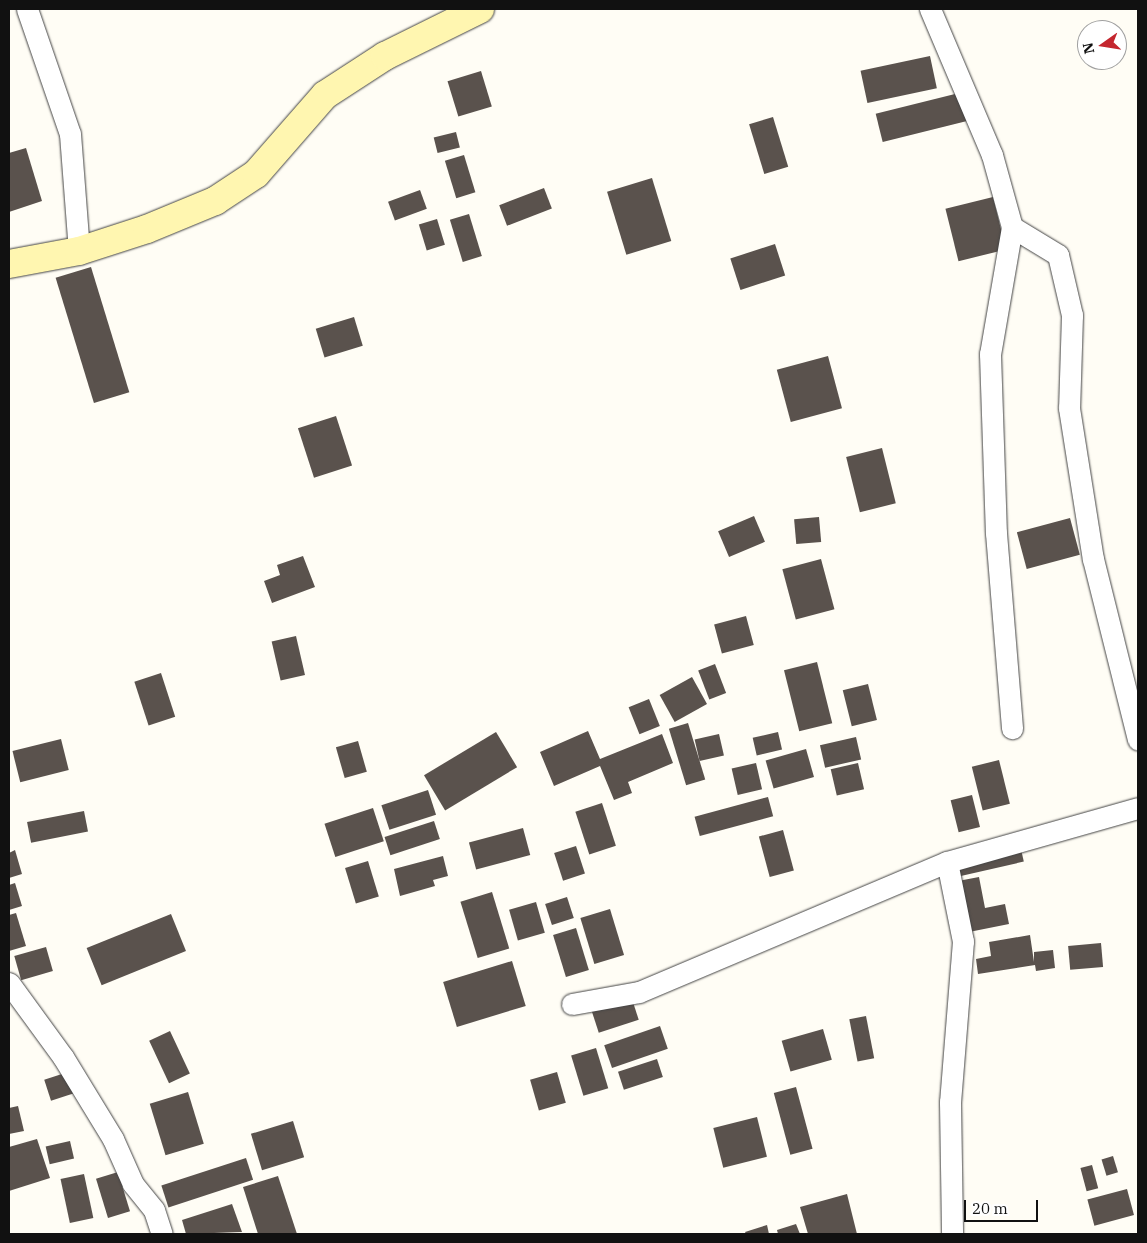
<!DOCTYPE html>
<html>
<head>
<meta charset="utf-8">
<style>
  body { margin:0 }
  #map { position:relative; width:1147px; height:1243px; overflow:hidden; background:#fffdf5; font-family:"IBM Plex Serif",serif }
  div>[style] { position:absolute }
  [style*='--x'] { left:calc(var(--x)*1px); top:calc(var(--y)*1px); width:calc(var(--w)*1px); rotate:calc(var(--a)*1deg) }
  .building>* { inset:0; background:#5a524d; transform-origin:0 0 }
  .roads { filter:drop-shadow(0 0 1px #444) drop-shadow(0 0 1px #444) }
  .street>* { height:21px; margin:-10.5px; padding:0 10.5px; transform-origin:10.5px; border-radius:10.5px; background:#fff }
  .secondary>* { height:28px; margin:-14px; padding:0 14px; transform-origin:14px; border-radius:14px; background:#fff6b0 }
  span { translate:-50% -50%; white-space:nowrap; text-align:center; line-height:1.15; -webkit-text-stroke:5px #fff; paint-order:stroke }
  .frame { position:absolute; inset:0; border:10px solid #111; pointer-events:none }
  .north { position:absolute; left:1077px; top:20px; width:50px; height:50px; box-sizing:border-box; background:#fff; border:1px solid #a0a0a0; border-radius:50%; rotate:257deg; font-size:14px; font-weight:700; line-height:20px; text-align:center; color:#111 }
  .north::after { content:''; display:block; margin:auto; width:18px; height:22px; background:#c4262e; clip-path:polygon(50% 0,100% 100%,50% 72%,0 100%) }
  .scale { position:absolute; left:964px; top:1200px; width:74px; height:22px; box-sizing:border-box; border:2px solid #111; border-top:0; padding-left:6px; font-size:15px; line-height:18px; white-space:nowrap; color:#111; -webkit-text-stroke:4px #fff; paint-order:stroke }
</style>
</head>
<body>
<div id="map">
  <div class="building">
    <div style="left:930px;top:56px;width:33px;height:71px;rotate:78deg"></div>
    <div style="left:481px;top:71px;width:37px;height:35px;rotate:73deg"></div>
    <div style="left:963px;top:92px;width:29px;height:90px;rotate:76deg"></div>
    <div style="left:773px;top:117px;width:52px;height:25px;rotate:73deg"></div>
    <div style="left:456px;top:132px;width:16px;height:23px;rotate:76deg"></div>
    <div style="clip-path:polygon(26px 148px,42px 201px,9px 212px,9px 153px)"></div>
    <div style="left:464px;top:155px;width:39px;height:20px;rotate:73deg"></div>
    <div style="left:652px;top:178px;width:66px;height:47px;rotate:73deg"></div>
    <div style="left:544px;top:188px;width:22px;height:48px;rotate:69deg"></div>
    <div style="left:420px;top:190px;width:20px;height:34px;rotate:70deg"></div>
    <div style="left:993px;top:197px;width:54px;height:49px;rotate:76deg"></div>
    <div style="left:469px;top:214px;width:44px;height:20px;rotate:73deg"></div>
    <div style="left:437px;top:219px;width:27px;height:19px;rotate:73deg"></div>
    <div style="left:775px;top:244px;width:33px;height:47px;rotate:72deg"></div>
    <div style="left:91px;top:267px;width:131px;height:37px;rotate:73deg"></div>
    <div style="left:354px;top:317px;width:30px;height:40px;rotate:73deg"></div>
    <div style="left:828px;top:356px;width:54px;height:53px;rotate:75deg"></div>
    <div style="left:336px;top:416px;width:52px;height:40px;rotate:72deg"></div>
    <div style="left:882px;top:448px;width:57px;height:37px;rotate:76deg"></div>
    <div style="left:754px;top:516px;width:28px;height:39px;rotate:67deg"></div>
    <div style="left:819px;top:517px;width:25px;height:25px;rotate:85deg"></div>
    <div style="left:1070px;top:518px;width:38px;height:55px;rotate:75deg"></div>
    <div style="clip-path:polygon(303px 556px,315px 587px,272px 603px,264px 581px,280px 575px,277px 565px)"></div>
    <div style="left:821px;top:559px;width:52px;height:40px;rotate:75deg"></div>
    <div style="left:746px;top:616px;width:30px;height:33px;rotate:75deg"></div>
    <div style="left:296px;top:636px;width:40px;height:25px;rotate:77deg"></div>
    <div style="left:817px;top:662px;width:63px;height:34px;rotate:76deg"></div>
    <div style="left:715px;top:664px;width:31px;height:18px;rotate:69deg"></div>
    <div style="left:161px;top:673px;width:46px;height:28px;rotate:72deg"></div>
    <div style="left:692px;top:677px;width:31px;height:37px;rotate:61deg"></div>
    <div style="left:868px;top:684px;width:37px;height:26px;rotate:76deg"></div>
    <div style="left:649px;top:699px;width:29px;height:22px;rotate:68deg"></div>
    <div style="left:688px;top:723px;width:59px;height:20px;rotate:73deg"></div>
    <div style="clip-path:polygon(588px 731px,600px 759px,662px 734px,673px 763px,628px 782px,632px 793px,614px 800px,600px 766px,554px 786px,540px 752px)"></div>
    <div style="left:496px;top:732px;width:41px;height:84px;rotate:59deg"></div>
    <div style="left:778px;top:732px;width:18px;height:26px;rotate:77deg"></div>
    <div style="left:719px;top:734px;width:22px;height:25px;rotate:77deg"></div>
    <div style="left:856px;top:737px;width:23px;height:37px;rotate:77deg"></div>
    <div style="left:61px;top:739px;width:32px;height:50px;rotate:76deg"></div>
    <div style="left:358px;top:741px;width:32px;height:23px;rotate:74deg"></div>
    <div style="left:806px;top:749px;width:29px;height:42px;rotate:74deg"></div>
    <div style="left:999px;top:760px;width:45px;height:28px;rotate:76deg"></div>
    <div style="left:756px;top:763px;width:27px;height:25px;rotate:77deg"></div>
    <div style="left:858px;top:763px;width:27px;height:28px;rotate:77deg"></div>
    <div style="left:428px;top:790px;width:26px;height:49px;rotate:72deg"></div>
    <div style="left:972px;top:795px;width:33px;height:22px;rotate:76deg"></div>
    <div style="left:768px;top:797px;width:20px;height:76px;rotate:75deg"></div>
    <div style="left:602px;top:803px;width:45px;height:28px;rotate:72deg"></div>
    <div style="left:373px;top:808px;width:35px;height:51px;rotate:72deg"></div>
    <div style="left:84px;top:811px;width:21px;height:58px;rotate:79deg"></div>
    <div style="left:434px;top:821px;width:19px;height:52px;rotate:72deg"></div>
    <div style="left:523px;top:828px;width:28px;height:56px;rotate:75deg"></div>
    <div style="left:783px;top:830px;width:42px;height:25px;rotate:75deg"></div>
    <div style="left:1020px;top:845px;width:17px;height:68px;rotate:77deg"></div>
    <div style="left:576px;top:846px;width:29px;height:23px;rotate:72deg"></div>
    <div style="clip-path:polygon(15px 850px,22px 874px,9px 878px,9px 853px)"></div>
    <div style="clip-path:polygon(443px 856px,448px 876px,433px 880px,435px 886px,400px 896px,394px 869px)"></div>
    <div style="left:368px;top:861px;width:37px;height:24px;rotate:73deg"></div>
    <div style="clip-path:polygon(979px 877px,985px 908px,1005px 904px,1009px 924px,969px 932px,958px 881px)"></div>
    <div style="clip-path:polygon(15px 883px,22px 906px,9px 910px,9px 885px)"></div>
    <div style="left:492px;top:892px;width:59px;height:33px;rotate:73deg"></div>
    <div style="left:567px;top:897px;width:22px;height:23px;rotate:72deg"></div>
    <div style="left:536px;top:902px;width:32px;height:28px;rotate:74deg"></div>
    <div style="left:610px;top:909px;width:48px;height:31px;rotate:73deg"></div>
    <div style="clip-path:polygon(16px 913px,26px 946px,9px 951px,9px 915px)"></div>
    <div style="left:171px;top:914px;width:40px;height:91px;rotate:68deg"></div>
    <div style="left:576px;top:928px;width:44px;height:24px;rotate:73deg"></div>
    <div style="clip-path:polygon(1030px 935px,1034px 962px,1034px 952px,1053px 950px,1055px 968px,1036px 971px,1035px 965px,978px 974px,976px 959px,991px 956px,989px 942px)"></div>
    <div style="left:1101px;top:943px;width:24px;height:33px;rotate:85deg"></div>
    <div style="left:46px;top:947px;width:25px;height:33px;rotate:74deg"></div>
    <div style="left:512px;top:961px;width:47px;height:72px;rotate:73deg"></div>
    <div style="left:631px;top:996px;width:25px;height:42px;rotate:72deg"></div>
    <div style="left:866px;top:1016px;width:43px;height:17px;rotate:79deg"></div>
    <div style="left:660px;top:1026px;width:24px;height:59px;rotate:71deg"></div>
    <div style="left:823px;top:1029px;width:32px;height:43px;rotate:74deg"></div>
    <div style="left:170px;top:1031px;width:47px;height:23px;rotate:65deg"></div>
    <div style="left:596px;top:1048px;width:42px;height:26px;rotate:73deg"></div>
    <div style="left:657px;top:1059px;width:19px;height:41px;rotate:72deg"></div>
    <div style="left:68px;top:1072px;width:22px;height:25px;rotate:72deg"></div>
    <div style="left:557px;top:1072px;width:32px;height:28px;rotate:74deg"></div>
    <div style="left:796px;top:1087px;width:64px;height:23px;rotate:75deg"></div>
    <div style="left:188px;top:1092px;width:54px;height:40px;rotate:73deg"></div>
    <div style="clip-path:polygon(18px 1106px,24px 1131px,9px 1134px,9px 1108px)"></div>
    <div style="left:757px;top:1117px;width:41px;height:45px;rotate:76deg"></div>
    <div style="left:293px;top:1121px;width:38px;height:44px;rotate:73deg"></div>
    <div style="clip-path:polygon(37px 1139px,50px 1178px,9px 1191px,9px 1147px)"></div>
    <div style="left:70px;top:1141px;width:18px;height:25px;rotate:77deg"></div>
    <div style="left:1113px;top:1156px;width:17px;height:12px;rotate:73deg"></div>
    <div style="left:246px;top:1158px;width:23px;height:89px;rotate:72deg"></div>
    <div style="left:1092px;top:1165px;width:24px;height:12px;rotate:75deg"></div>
    <div style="left:118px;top:1172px;width:41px;height:23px;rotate:73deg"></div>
    <div style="left:84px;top:1174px;width:45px;height:24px;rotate:78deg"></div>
    <div style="clip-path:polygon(278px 1176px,297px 1234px,258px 1234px,243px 1187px)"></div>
    <div style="left:1127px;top:1189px;width:27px;height:41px;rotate:75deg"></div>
    <div style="clip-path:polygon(847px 1194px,857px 1234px,808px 1234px,800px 1207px)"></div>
    <div style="clip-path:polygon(232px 1204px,242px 1232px,186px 1234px,182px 1220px)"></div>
    <div style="clip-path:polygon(796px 1224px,800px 1234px,778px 1234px,777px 1230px)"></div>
    <div style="clip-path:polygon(767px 1225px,769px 1234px,746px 1234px,745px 1232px)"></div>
  </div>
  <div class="roads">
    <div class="street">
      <div style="--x:27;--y:9;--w:132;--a:71"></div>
      <div style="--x:70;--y:134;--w:117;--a:85.6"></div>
      <div style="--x:930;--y:9;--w:159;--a:67"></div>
      <div style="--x:992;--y:155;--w:75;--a:74.5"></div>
      <div style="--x:1012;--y:227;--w:129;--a:99.8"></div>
      <div style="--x:990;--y:354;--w:179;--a:88.1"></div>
      <div style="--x:996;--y:533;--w:196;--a:85.3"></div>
      <div style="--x:1012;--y:227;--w:54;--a:31.3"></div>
      <div style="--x:1058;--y:255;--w:62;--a:76.9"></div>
      <div style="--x:1072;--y:315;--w:93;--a:91.8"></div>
      <div style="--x:1069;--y:408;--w:153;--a:81"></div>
      <div style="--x:1093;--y:559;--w:186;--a:76"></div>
      <div style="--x:947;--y:862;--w:81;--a:78.6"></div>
      <div style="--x:963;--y:941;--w:162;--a:94.6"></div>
      <div style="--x:950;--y:1102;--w:132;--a:89.1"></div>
      <div style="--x:9;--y:983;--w:92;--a:53.9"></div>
      <div style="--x:63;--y:1057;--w:96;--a:58.6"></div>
      <div style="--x:113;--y:1139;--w:49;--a:66"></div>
      <div style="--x:133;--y:1184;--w:33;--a:51"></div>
      <div style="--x:154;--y:1210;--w:25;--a:72"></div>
      <div style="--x:572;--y:1004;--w:68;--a:-10.2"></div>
      <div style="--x:639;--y:992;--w:334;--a:-22.9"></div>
      <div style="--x:947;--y:862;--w:198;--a:-15.8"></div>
    </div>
    <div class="secondary">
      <div style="--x:9;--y:264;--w:71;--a:-10.5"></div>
      <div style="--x:79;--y:251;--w:71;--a:-17.9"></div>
      <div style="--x:147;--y:229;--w:74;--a:-22.4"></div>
      <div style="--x:215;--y:201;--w:49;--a:-33.4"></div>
      <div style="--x:256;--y:174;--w:105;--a:-48.9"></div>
      <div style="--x:325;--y:95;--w:72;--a:-33"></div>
      <div style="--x:385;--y:56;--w:106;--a:-26.3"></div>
    </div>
  </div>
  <div class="frame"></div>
  <div class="north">N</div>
  <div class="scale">20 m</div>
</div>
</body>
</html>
